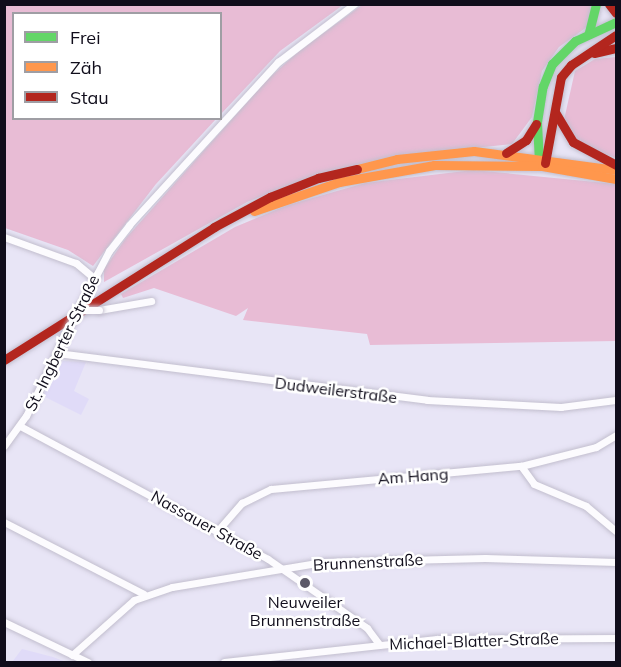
<!DOCTYPE html>
<html>
<head>
<meta charset="utf-8">
<style>
  body { margin:0 }
  #map { position:relative; width:621px; height:667px; overflow:hidden; background:#e8e5f6; font-family:Mulish,sans-serif }
  div>[style] { position:absolute }
  [style*='--x'] { left:calc(var(--x)*1px); top:calc(var(--y)*1px); width:calc(var(--w)*1px); rotate:calc(var(--a)*1deg) }
  .built>* { inset:0; background:#e0dbf8 }
  .green>* { inset:0; background:#e8bcd5 }
  .roads { filter:drop-shadow(0 0 2px #c2bece) drop-shadow(0 0 2px #c2bece) }
  .street>* { height:7px; margin:-3.5px; padding:0 3.5px; transform-origin:3.5px; border-radius:3.5px; background:#fcfbfe }
  .fast>* { height:9px; margin:-4.5px; padding:0 4.5px; transform-origin:4.5px; border-radius:4.5px; background:#63d668 }
  .slow>* { height:9px; margin:-4.5px; padding:0 4.5px; transform-origin:4.5px; border-radius:4.5px; background:#ff974d }
  .jam>* { height:9px; margin:-4.5px; padding:0 4.5px; transform-origin:4.5px; border-radius:4.5px; background:#b3261e }
  .bridges { filter:drop-shadow(0 0 2px #c2bece) drop-shadow(0 0 2px #c2bece) }
  .street-bridge>* { height:7px; margin:-3.5px; padding:0 3.5px; transform-origin:3.5px; border-radius:3.5px; background:#fcfbfe }
  .dots>* { width:16px; height:16px; translate:-50% -50%; box-sizing:border-box; border:3px solid #fff; border-radius:50% }
  span { translate:-50% -50%; white-space:nowrap; text-align:center; line-height:1.15; -webkit-text-stroke:5px #fff; paint-order:stroke }
  .street-label { font-size:16px; color:#100d1b }
  .poi-label { font-size:16px; color:#100d1b }
  .frame { position:absolute; inset:0; border:6px solid #100d1b; pointer-events:none }
  .legend { position:absolute; left:12px; top:12px; width:210px; height:108px; box-sizing:border-box; background:#fff; border:2px solid #9f9ea4; margin:0; padding:8px 10px; list-style:none; font-size:18px; color:#100d1b }
  .legend li { display:flex; align-items:center; gap:12px; height:30px }
  .legend b { width:30px; border:2px solid #9f9ea4 }
</style>
</head>
<body>
<div id="map">
  <div class="built">
    <div style="clip-path:polygon(63px 361px,86px 362px,74px 391px,89px 399px,81px 415px,43px 396px)"></div>
    <div style="clip-path:polygon(22px 649px,53px 657px,66px 662px,12px 662px)"></div>
  </div>
  <div class="green">
    <div style="clip-path:polygon(5px 4px,343px 4px,343px 5px,280px 51px,221px 114px,220px 14px,14px 14px,14px 118px,216px 119px,156px 184px,93px 266px,68px 250px,5px 228px)"></div>
    <div style="clip-path:polygon(362px 5px,592px 5px,587px 27px,559px 47px,542px 71px,532px 117px,512px 144px,398px 156px,319px 174px,247px 202px,104px 282px,104px 269px,126px 238px,267px 80px,299px 51px)"></div>
    <div style="clip-path:polygon(616px 57px,616px 158px,586px 147px,574px 138px,564px 120px,575px 71px,595px 59px)"></div>
    <div style="clip-path:polygon(473px 170px,616px 184px,616px 341px,370px 345px,367px 334px,243px 320px,248px 308px,236px 316px,154px 288px,123px 298px,121px 294px,235px 227px,288px 205px,365px 183px)"></div>
  </div>
  <div class="roads">
    <div class="street">
      <div style="--x:4;--y:237;--w:77;--a:19.9"></div>
      <div style="--x:76;--y:263;--w:23;--a:40"></div>
      <div style="--x:78;--y:310;--w:67;--a:-62.3"></div>
      <div style="--x:109;--y:251;--w:33;--a:-52"></div>
      <div style="--x:129;--y:225;--w:221;--a:-47.6"></div>
      <div style="--x:278;--y:62;--w:96;--a:-37.3"></div>
      <div style="--x:99;--y:310;--w:53;--a:-9.8"></div>
      <div style="--x:57;--y:353;--w:373;--a:7.2"></div>
      <div style="--x:427;--y:400;--w:134;--a:3"></div>
      <div style="--x:561;--y:407;--w:55;--a:-7.3"></div>
      <div style="--x:20;--y:426;--w:281;--a:28.2"></div>
      <div style="--x:268;--y:559;--w:121;--a:34.9"></div>
      <div style="--x:367;--y:628;--w:21;--a:53"></div>
      <div style="--x:4;--y:446;--w:37;--a:-54"></div>
      <div style="--x:26;--y:416;--w:88;--a:-64.3"></div>
      <div style="--x:521;--y:466;--w:22;--a:54"></div>
      <div style="--x:534;--y:484;--w:56;--a:22.9"></div>
      <div style="--x:586;--y:506;--w:39;--a:40"></div>
      <div style="--x:4;--y:522;--w:157;--a:27.2"></div>
      <div style="--x:219;--y:529;--w:35;--a:-49"></div>
      <div style="--x:242;--y:503;--w:32;--a:-26"></div>
      <div style="--x:271;--y:489;--w:251;--a:-5.3"></div>
      <div style="--x:521;--y:466;--w:77;--a:-14.2"></div>
      <div style="--x:596;--y:447;--w:23;--a:-31"></div>
      <div style="--x:4;--y:622;--w:93;--a:25.5"></div>
      <div style="--x:72;--y:655;--w:83;--a:-41.6"></div>
      <div style="--x:134;--y:600;--w:40;--a:-18.9"></div>
      <div style="--x:172;--y:587;--w:153;--a:-9.4"></div>
      <div style="--x:323;--y:562;--w:162;--a:-1.4"></div>
      <div style="--x:485;--y:558;--w:131;--a:1.7"></div>
      <div style="--x:224;--y:662;--w:214;--a:-6.2"></div>
      <div style="--x:437;--y:639;--w:179;--a:-0.3"></div>
    </div>
    <div class="fast">
      <div style="--x:589;--y:32;--w:29;--a:-76"></div>
      <div style="--x:539;--y:162;--w:40;--a:-92.9"></div>
      <div style="--x:537;--y:122;--w:36;--a:-81"></div>
      <div style="--x:543;--y:86;--w:24;--a:-68"></div>
      <div style="--x:552;--y:64;--w:33;--a:-45"></div>
      <div style="--x:575;--y:41;--w:45;--a:-24.9"></div>
    </div>
    <div class="slow">
      <div style="--x:357;--y:169;--w:41;--a:-14"></div>
      <div style="--x:397;--y:159;--w:77;--a:-5.9"></div>
      <div style="--x:474;--y:151;--w:143;--a:7.6"></div>
      <div style="--x:254;--y:211;--w:90;--a:-18.8"></div>
      <div style="--x:339;--y:182;--w:97;--a:-10.1"></div>
      <div style="--x:434;--y:165;--w:108;--a:0.5"></div>
      <div style="--x:542;--y:166;--w:75;--a:10"></div>
    </div>
    <div class="jam">
      <div style="--x:609;--y:4;--w:11;--a:52"></div>
      <div style="--x:594;--y:53;--w:23;--a:-13"></div>
      <div style="--x:555;--y:112;--w:35;--a:59"></div>
      <div style="--x:573;--y:142;--w:49;--a:28.1"></div>
      <div style="--x:506;--y:153;--w:24;--a:-33"></div>
      <div style="--x:526;--y:140;--w:19;--a:-58"></div>
      <div style="--x:545;--y:163;--w:87;--a:-79.5"></div>
      <div style="--x:561;--y:77;--w:16;--a:-50"></div>
      <div style="--x:571;--y:65;--w:54;--a:-33.7"></div>
      <div style="--x:4;--y:360;--w:249;--a:-32.3"></div>
      <div style="--x:214;--y:227;--w:64;--a:-28.2"></div>
      <div style="--x:270;--y:197;--w:52;--a:-21.6"></div>
      <div style="--x:318;--y:178;--w:40;--a:-13"></div>
    </div>
  </div>
  <div class="bridges">
    <div class="street-bridge">
      <div style="--x:64;--y:337;--w:30;--a:-63"></div>
      <div style="--x:78;--y:310;--w:21;--a:0"></div>
    </div>
  </div>
  <div class="dots">
    <div style="left:305px;top:583px;background:#5c5968"></div>
  </div>
  <div class="street-label">
    <span style="left:62px;top:343px;rotate:-64deg">St.-Ingberter-Straße</span>
    <span style="left:336px;top:390px;rotate:7deg">Dudweilerstraße</span>
    <span style="left:413px;top:476px;rotate:-4deg">Am Hang</span>
    <span style="left:207px;top:525px;rotate:29deg">Nassauer Straße</span>
    <span style="left:368px;top:562px;rotate:-3deg">Brunnenstraße</span>
    <span style="left:474px;top:641px;rotate:-2deg">Michael-Blatter-Straße</span>
  </div>
  <div class="poi-label">
    <span style="left:305px;top:611px">Neuweiler<br>Brunnenstraße</span>
  </div>
  <div class="frame"></div>
  <ul class="legend">
  <li><b style="height:8px;background:#63d668"></b>Frei</li>
  <li><b style="height:8px;background:#ff974d"></b>Zäh</li>
  <li><b style="height:8px;background:#b3261e"></b>Stau</li>
  </ul>
</div>
</body>
</html>
